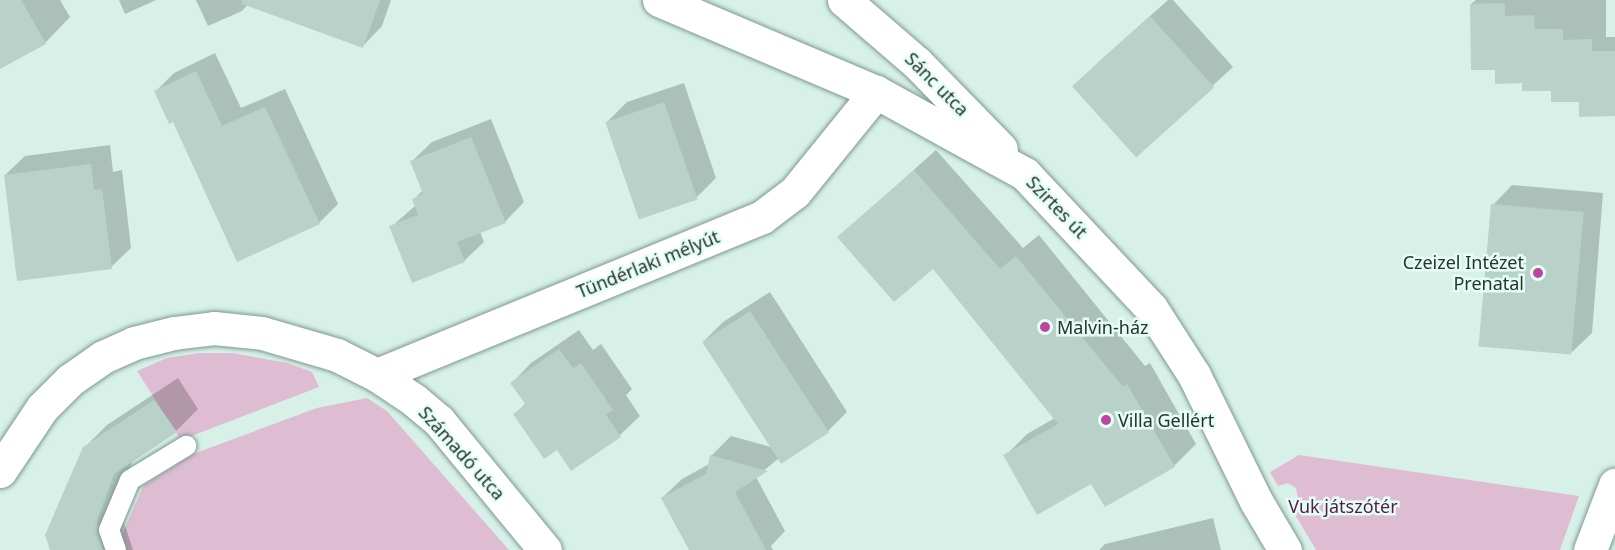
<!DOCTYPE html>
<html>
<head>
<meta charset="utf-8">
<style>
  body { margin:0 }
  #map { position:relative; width:1615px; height:550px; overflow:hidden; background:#d7f1e9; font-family:"Noto Sans",sans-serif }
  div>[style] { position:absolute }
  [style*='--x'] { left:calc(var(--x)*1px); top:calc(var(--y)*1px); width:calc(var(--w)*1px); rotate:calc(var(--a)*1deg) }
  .green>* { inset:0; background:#debdd2 }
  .shadow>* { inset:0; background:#0003 }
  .building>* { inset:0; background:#b8d2c9; transform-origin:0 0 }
  .roads { filter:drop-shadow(0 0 2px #7f9890) drop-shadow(0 0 2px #7f9890) }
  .service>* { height:20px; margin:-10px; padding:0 10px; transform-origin:10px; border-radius:10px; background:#fff }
  .minor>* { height:33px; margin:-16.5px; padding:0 16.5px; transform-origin:16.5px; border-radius:16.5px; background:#fff }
  .tertiary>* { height:33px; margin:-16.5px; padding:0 16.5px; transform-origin:16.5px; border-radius:16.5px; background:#fff }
  .dots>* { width:16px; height:16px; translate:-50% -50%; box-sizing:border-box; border:3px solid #e4fef6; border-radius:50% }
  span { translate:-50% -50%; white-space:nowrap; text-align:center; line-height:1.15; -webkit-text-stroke:5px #e4fef6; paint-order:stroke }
  .street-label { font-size:18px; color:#28322f }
  .poi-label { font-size:18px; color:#28322f }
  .right { translate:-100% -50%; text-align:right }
  .left { translate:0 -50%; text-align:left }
  .park-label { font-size:18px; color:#561c47 }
</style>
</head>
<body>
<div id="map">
  <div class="green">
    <div style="clip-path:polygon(200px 353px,232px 353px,287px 363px,312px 372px,319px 387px,181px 440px,137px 371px,167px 358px)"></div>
    <div style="clip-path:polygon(367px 398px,387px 411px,509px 550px,126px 550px,121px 537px,144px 485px,193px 454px,317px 408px)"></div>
    <div style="clip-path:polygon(1299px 455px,1579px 496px,1560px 550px,1316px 550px,1290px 506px,1298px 498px,1296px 488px,1288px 483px,1278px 486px,1270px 472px)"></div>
  </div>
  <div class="shadow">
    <div style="clip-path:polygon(0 0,60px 0,70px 17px,45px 43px,0 68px)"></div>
    <div style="clip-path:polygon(119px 0,156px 0,125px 14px)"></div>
    <div style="clip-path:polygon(196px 0,252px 0,242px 11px,208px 26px)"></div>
    <div style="clip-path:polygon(283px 0,391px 0,382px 26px,363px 46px)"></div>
    <div style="clip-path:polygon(1168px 0,1173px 0,1233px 67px,1136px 156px,1093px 67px)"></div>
    <div style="clip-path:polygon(1476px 0,1606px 0,1606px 37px,1615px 37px,1615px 114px,1496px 68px,1471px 4px)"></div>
    <div style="clip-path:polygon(215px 53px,241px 108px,285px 89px,338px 204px,319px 223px,174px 120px,155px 92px,174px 73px)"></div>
    <div style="clip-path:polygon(684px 83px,716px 178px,697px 197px,607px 122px,627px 102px)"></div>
    <div style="clip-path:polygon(491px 119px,524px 202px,505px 222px,480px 232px,484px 242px,464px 261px,391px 227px,416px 205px,414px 199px,423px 190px,412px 161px,432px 142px)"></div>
    <div style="clip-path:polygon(110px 145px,113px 172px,122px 170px,131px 248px,111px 267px,5px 175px,25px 156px)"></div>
    <div style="clip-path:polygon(936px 150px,1023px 248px,1039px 235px,1145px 366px,1150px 363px,1196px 444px,1174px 466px,1092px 482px,1005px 456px,1027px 434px,1055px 418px,933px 266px,839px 237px)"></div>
    <div style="clip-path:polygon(1512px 185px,1603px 193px,1592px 333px,1572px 352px,1493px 205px)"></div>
    <div style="clip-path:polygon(770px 292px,847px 412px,827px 432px,780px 462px,778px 459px,756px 477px,785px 531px,771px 546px,773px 550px,691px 550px,662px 498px,682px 479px,709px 464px,711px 456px,731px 436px,771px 447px,703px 342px,723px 322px)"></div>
    <div style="clip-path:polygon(579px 330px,593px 350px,601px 344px,632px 389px,626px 395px,640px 416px,620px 435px,571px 469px,557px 448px,515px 414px,526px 403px,512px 383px,531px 363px)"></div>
    <div style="clip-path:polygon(178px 378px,198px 409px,176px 431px,133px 460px,119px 497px,120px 510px,133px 550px,52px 550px,84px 448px,107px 425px)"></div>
    <div style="clip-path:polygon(1213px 518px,1221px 550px,1099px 550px,1105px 544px)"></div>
  </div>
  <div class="building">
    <div style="clip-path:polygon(0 0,21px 0,46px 44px,0 69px)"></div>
    <div style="clip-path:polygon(242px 0,380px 0,363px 48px,242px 4px)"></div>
    <div style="clip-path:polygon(1505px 3px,1505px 16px,1534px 15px,1535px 29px,1563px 29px,1563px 40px,1592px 39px,1592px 51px,1615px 51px,1615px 116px,1579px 117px,1579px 102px,1551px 102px,1551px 91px,1522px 91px,1522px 83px,1495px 84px,1495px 70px,1471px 70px,1470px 4px)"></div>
    <div style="left:1150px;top:16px;width:96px;height:105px;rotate:48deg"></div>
    <div style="clip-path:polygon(196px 71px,222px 126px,265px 107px,320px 224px,237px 262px,173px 122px,169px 124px,154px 91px)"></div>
    <div style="left:664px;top:102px;width:103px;height:62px;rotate:71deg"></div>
    <div style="clip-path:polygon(471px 137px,506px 223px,457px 242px,465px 262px,412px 283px,389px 226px,418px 215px,412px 199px,423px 194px,410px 161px)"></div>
    <div style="clip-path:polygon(91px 164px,94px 190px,102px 189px,112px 269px,17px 281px,4px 175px)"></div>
    <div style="clip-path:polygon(914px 170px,1000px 269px,1016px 256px,1123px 387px,1127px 384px,1175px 467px,1105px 507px,1091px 484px,1037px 515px,1003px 455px,1058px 424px,933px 269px,894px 302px,837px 237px)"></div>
    <div style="left:1491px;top:204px;width:93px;height:143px;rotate:5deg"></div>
    <div style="left:750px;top:311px;width:145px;height:57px;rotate:57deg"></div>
    <div style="clip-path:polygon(559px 349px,573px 368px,581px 363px,613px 410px,606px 415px,621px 437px,571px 471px,557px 450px,544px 459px,513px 414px,526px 405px,510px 383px)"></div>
    <div style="clip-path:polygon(154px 400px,177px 432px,114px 474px,97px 521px,103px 550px,50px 550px,45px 535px,83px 447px)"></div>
    <div style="clip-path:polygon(710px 455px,768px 471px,735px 492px,766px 550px,689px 550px,661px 498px,706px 474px)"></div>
  </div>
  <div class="roads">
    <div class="service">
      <div style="--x:116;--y:550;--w:21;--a:-109"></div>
      <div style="--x:109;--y:530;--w:54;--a:-67.2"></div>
      <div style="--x:130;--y:480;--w:66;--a:-31.3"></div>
    </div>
    <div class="minor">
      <div style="--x:377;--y:375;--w:416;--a:-22.3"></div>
      <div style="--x:762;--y:217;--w:41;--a:-37.1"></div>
      <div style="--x:795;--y:192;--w:129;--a:-51"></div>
      <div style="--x:0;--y:471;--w:76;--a:-56.3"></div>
      <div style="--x:42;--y:408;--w:40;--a:-45"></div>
      <div style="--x:70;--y:380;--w:40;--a:-34.9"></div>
      <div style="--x:103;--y:357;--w:34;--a:-24"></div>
      <div style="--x:134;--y:343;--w:41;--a:-14"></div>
      <div style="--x:174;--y:333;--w:40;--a:-7.1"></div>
      <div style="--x:214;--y:328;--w:48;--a:5.9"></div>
      <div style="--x:262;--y:333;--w:78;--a:16.3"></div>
      <div style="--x:337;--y:355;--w:45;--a:26.6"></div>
      <div style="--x:377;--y:375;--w:45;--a:34"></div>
      <div style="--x:414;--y:400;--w:33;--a:40"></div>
      <div style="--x:439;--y:421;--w:167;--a:50.6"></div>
      <div style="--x:1590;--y:550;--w:70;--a:-69"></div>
    </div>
    <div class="tertiary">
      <div style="--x:659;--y:0;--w:236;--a:23"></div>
      <div style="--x:876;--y:92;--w:170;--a:28.8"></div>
      <div style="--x:1025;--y:174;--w:184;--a:46.8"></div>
      <div style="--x:1151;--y:308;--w:80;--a:57.3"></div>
      <div style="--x:1194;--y:375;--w:140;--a:63.8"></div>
      <div style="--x:1256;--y:501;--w:57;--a:59.4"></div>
      <div style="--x:844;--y:0;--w:96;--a:40.8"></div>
      <div style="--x:917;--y:63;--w:120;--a:45.7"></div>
    </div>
  </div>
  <div class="dots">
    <div style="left:1538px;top:273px;background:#bc469d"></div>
    <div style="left:1045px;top:327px;background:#bc469d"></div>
    <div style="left:1106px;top:420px;background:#bc469d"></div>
  </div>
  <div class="street-label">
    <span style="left:937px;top:84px;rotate:45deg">Sánc utca</span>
    <span style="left:1057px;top:207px;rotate:46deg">Szirtes út</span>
    <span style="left:648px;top:264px;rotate:-22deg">Tündérlaki mélyút</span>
    <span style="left:462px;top:453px;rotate:48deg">Számadó utca</span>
  </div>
  <div class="poi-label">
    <span class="right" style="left:1524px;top:273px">Czeizel Intézet<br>Prenatal</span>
    <span class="left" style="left:1057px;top:327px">Malvin-ház</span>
    <span class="left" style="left:1118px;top:420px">Villa Gellért</span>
  </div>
  <div class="park-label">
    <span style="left:1343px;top:506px">Vuk játszótér</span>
  </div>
</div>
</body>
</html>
